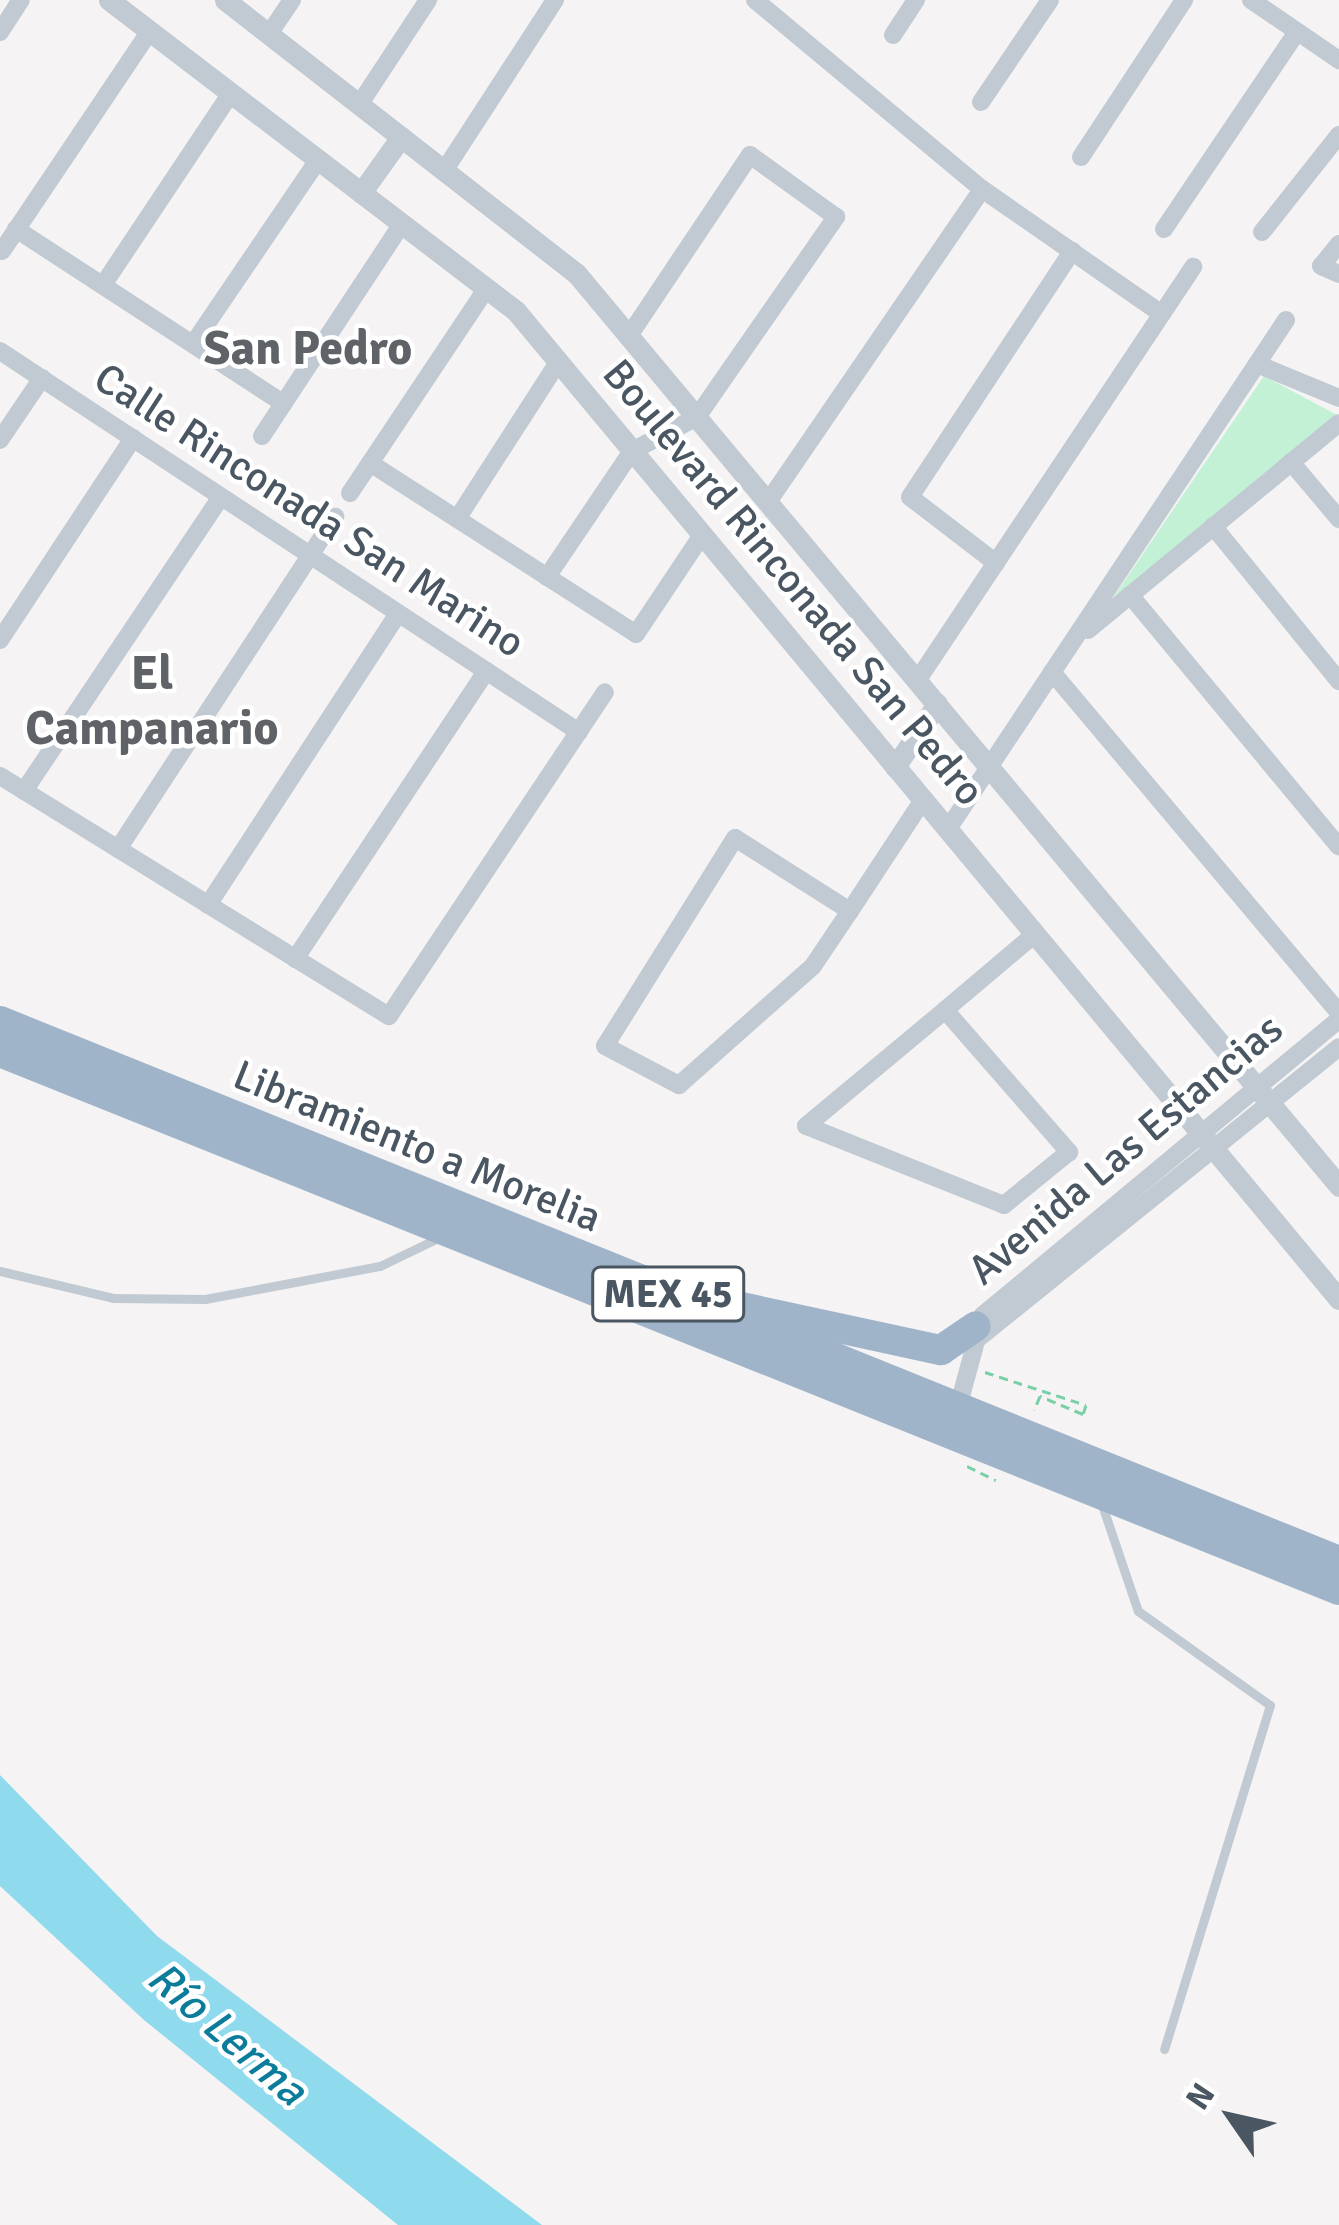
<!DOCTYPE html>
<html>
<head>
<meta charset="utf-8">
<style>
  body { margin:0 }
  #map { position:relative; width:1339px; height:2225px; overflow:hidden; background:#f5f3f3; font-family:Signika,sans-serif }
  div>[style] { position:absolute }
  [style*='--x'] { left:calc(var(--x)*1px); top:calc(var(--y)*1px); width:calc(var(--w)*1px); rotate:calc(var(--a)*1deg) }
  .green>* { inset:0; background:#c3f1d5 }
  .water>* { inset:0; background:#90daee }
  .path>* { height:3px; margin-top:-1.5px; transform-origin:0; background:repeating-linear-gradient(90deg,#7ad0a6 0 9px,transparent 0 15px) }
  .service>* { height:9px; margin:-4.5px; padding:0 4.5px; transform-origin:4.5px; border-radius:4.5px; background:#c1cad2 }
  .minor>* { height:18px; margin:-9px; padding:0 9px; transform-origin:9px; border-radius:9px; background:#c1cad2 }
  .tertiary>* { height:21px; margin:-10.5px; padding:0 10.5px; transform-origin:10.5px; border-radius:10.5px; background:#c1cad2 }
  .trunk>* { height:30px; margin:-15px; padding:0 15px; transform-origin:15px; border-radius:15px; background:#9fb4c9 }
  span { translate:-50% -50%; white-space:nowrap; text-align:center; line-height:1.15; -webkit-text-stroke:9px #fff; paint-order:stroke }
  .shield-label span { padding:3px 9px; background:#fff; border:3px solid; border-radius:9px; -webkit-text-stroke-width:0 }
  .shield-label { font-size:39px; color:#4a5661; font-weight:700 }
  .street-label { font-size:42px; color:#4a5661 }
  .water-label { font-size:45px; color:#0c7c9b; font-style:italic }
  .quarter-label { font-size:48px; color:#5f6368; font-weight:700 }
  .north { position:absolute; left:1171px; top:2057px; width:120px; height:120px; -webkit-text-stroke:9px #fff; paint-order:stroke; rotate:304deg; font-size:33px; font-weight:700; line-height:48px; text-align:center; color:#4a5661 }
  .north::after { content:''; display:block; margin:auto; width:42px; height:54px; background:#4a5661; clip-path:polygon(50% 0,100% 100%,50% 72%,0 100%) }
</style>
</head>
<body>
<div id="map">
  <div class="green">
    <div style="clip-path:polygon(1264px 376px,1337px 415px,1113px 598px)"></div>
  </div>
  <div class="water">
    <div style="clip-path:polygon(0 1775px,157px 1936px,542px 2225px,398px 2225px,144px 2020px,0 1886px)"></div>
  </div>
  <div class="path">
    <div style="--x:985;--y:1372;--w:106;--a:18.1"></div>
    <div style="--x:1086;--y:1405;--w:9;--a:108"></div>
    <div style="--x:1083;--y:1414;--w:47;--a:-157.3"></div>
    <div style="--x:1040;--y:1396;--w:15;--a:113"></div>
    <div style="--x:967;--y:1466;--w:32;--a:26"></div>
  </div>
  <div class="service">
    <div style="--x:0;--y:1271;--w:116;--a:13.4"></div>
    <div style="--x:113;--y:1298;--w:92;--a:0.6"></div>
    <div style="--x:205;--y:1299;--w:178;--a:-10.7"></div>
    <div style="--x:380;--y:1266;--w:69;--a:-25.8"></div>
    <div style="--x:1100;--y:1499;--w:118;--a:71.3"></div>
    <div style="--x:1138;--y:1611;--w:162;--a:35.5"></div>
    <div style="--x:1270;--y:1705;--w:360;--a:107.1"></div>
  </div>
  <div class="minor">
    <div style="--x:755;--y:0;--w:295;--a:39.8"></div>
    <div style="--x:982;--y:189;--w:219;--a:34.8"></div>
    <div style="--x:1251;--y:0;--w:107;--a:34.3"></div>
    <div style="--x:0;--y:32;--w:38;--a:-57"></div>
    <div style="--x:269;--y:34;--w:41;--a:-55.9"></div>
    <div style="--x:893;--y:35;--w:42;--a:-56.7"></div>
    <div style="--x:981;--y:102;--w:123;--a:-55.9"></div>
    <div style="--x:359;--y:105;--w:126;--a:-56.7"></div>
    <div style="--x:1081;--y:157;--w:188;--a:-56.7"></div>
    <div style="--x:444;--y:171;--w:204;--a:-57"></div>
    <div style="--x:16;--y:229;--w:319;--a:33.1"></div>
    <div style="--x:1164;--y:229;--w:238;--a:-56"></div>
    <div style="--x:1262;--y:232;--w:124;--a:-51.6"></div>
    <div style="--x:1339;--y:244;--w:28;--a:129"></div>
    <div style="--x:1321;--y:266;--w:20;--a:24"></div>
    <div style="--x:2;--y:251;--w:265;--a:-56.1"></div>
    <div style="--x:103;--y:285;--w:231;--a:-56.3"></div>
    <div style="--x:193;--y:344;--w:222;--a:-55.8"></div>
    <div style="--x:0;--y:351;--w:693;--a:33.35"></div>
    <div style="--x:1257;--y:364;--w:89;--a:22.5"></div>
    <div style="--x:262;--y:436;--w:254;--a:-56.6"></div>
    <div style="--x:0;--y:440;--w:75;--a:-55.9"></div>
    <div style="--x:1291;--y:462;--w:75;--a:49.9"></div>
    <div style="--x:370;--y:463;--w:316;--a:32.7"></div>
    <div style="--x:636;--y:634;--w:119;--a:-56.3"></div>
    <div style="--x:350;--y:493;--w:245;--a:-56.3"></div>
    <div style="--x:768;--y:502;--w:379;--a:-55.6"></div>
    <div style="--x:457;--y:519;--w:187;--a:-57.2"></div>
    <div style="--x:1213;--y:526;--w:200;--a:50.9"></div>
    <div style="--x:996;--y:563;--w:108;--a:-142.5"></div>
    <div style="--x:910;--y:497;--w:295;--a:-56.6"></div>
    <div style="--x:547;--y:577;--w:152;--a:-56"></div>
    <div style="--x:632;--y:451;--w:73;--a:-27.6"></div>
    <div style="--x:697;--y:417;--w:244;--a:-55.2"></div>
    <div style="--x:836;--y:217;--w:106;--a:-144.2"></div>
    <div style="--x:750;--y:155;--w:218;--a:123.8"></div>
    <div style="--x:1130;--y:595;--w:327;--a:50.3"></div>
    <div style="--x:1088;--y:630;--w:325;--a:-39.5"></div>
    <div style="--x:0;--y:640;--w:242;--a:-56.6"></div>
    <div style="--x:1052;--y:672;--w:446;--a:49.9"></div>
    <div style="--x:917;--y:681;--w:498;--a:-56.3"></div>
    <div style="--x:0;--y:776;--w:457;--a:31.7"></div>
    <div style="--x:389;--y:1016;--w:389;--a:-56.3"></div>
    <div style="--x:24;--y:791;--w:354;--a:-56.2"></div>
    <div style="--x:948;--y:829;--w:611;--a:-56.41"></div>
    <div style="--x:118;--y:849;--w:397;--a:-56.8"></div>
    <div style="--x:208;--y:905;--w:348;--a:-56.9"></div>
    <div style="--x:850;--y:911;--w:136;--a:-147.6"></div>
    <div style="--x:735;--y:838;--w:245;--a:122"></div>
    <div style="--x:605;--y:1046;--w:84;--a:27.8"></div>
    <div style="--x:679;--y:1085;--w:179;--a:-41.6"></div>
    <div style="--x:813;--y:966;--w:66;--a:-56.1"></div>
    <div style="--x:850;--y:911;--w:133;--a:-56.7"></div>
    <div style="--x:295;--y:959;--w:346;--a:-56.4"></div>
    <div style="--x:945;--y:1010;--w:189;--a:48.9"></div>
    <div style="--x:1069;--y:1152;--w:84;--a:140.8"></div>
    <div style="--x:1004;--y:1205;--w:213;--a:-158.2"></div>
    <div style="--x:806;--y:1126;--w:181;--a:-39.8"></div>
    <div style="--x:945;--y:1010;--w:118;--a:-40.2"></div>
    <div style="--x:970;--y:1345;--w:474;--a:-38.9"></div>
    <div style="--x:959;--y:1404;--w:92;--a:-74.9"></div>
    <div style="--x:983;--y:1315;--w:463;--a:-39.7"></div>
  </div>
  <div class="tertiary">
    <div style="--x:109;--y:0;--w:512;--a:37.38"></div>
    <div style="--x:516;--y:311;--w:1286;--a:50.21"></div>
    <div style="--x:225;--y:0;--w:445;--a:37.9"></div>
    <div style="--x:576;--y:273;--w:1190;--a:50.11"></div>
    <div style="--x:361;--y:193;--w:69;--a:-54.5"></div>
    <div style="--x:895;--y:767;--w:76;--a:-56.3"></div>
  </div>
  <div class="trunk">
    <div style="--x:0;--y:1021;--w:1444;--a:21.96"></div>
    <div style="--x:0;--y:1052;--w:1443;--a:21.89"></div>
    <div style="--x:732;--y:1305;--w:214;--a:12.2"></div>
    <div style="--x:941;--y:1350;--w:42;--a:-34.4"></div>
  </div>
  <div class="shield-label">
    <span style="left:668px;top:1294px">MEX 45</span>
  </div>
  <div class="street-label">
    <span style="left:309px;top:511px;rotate:33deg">Calle Rinconada San Marino</span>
    <span style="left:793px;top:583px;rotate:50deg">Boulevard Rinconada San Pedro</span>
    <span style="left:417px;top:1147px;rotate:22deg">Libramiento a Morelia</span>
    <span style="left:1126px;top:1150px;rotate:-40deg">Avenida Las Estancias</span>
  </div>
  <div class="water-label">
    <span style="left:227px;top:2034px;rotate:41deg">Río Lerma</span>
  </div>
  <div class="quarter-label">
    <span style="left:308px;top:349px">San Pedro</span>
    <span style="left:152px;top:701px">El<br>Campanario</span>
  </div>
  <div class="north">N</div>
</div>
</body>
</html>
